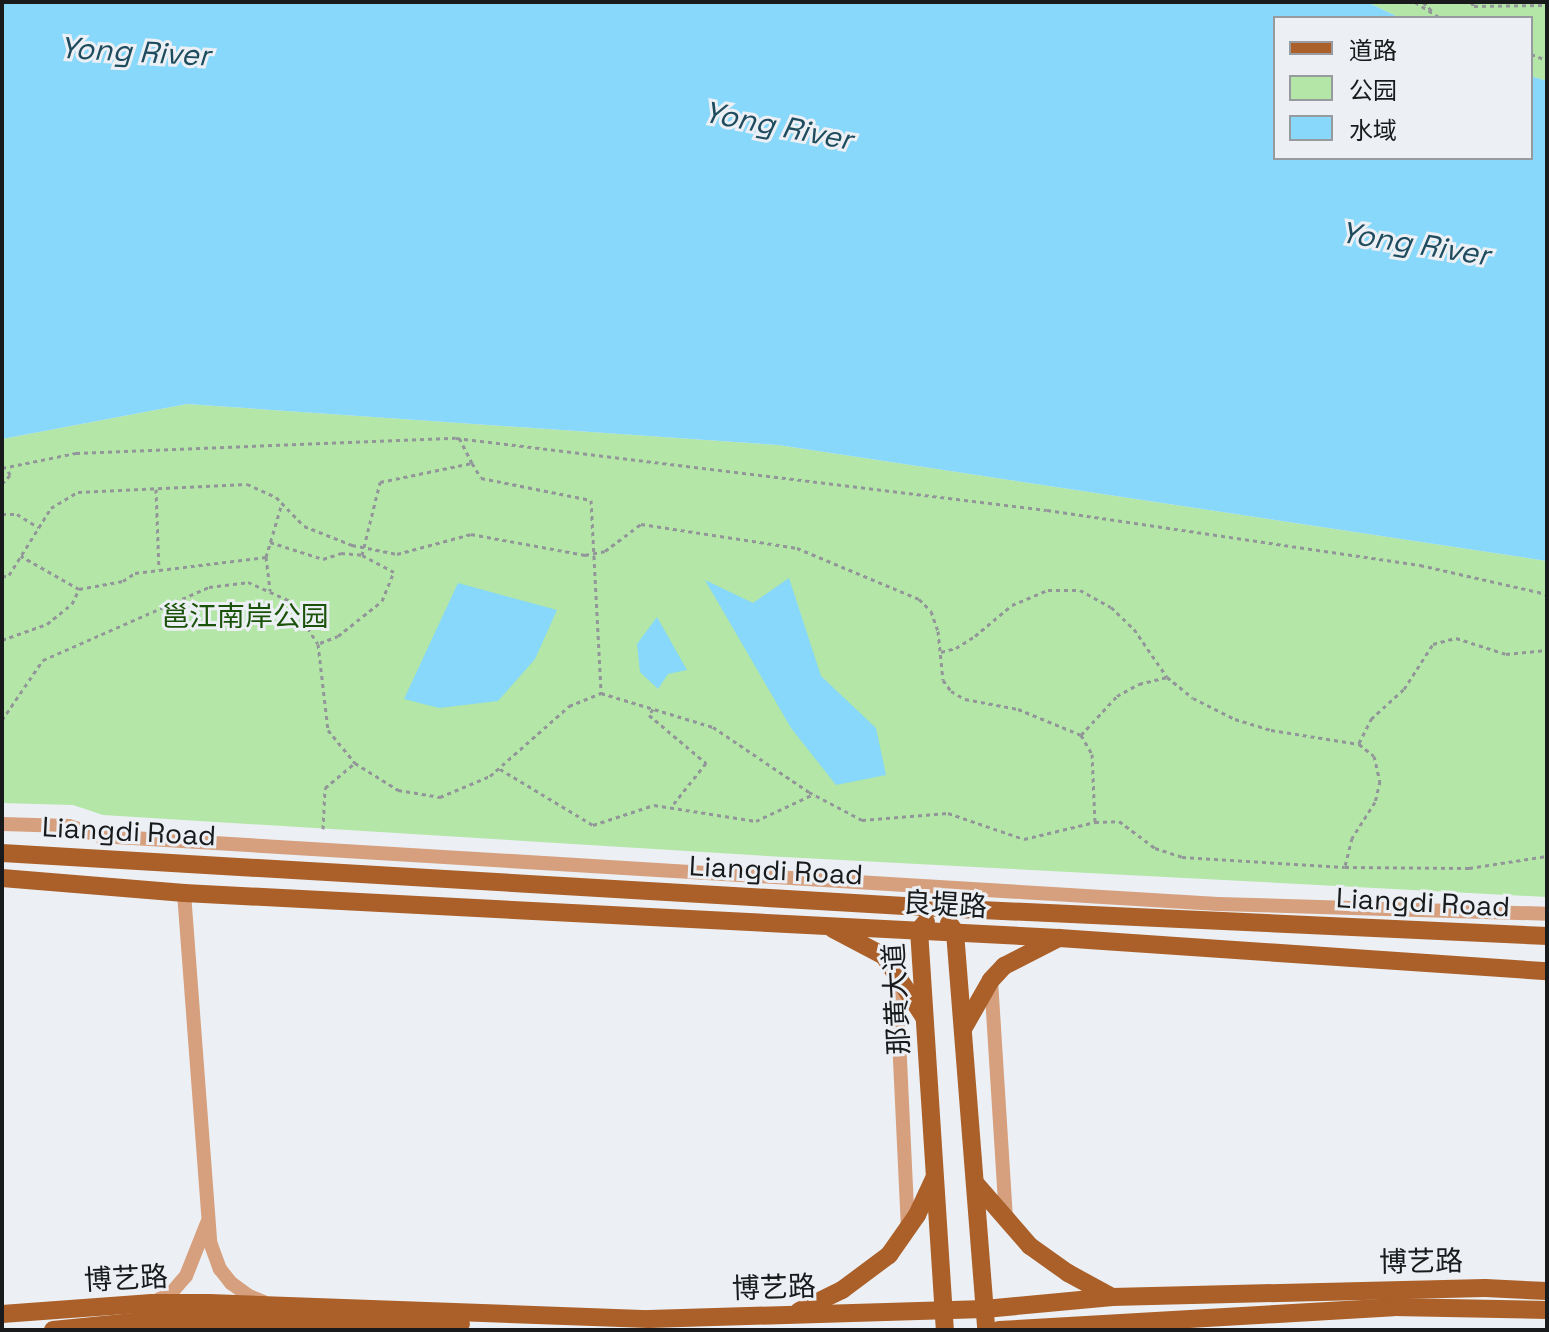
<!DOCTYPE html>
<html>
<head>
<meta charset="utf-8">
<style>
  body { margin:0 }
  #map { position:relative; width:1549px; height:1332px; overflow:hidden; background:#ecf0f5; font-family:"Space Grotesk","Noto Sans SC",sans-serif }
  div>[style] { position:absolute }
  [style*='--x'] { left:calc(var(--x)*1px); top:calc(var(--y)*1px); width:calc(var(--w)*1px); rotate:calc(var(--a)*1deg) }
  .green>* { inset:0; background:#b3e6a7 }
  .water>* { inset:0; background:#87d8fa }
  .path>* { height:3px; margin-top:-1.5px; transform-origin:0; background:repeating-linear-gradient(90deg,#939699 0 4px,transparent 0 8px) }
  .minor>* { height:14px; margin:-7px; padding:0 7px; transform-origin:7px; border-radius:7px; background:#d6a07e }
  .major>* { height:18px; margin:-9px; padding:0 9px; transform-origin:9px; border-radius:9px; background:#ab6029 }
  span { translate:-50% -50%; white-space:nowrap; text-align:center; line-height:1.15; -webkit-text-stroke:6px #ecf0f5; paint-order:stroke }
  .park-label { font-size:28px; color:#1b5209 }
  .street-label { font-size:28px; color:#181a1b }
  .water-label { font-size:30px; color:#1e4c5e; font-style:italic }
  .frame { position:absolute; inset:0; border:4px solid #181a1b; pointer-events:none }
  .legend { position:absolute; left:1273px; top:16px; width:260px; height:144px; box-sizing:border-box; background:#ecf0f5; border:2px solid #979a9e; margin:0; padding:10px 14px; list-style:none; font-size:24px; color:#181a1b }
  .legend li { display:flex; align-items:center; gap:16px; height:40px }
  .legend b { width:40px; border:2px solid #979a9e }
</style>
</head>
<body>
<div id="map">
  <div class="green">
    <div style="clip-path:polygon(1367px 2px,1547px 2px,1547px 81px,1531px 76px,1531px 18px,1400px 18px)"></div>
    <div style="clip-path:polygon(187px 404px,778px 445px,1547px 561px,1547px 897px,784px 857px,103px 815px,73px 805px,2px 803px,2px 439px)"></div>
  </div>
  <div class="water">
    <div style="clip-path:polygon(2px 2px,1367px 2px,1400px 18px,1275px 18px,1275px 158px,1531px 158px,1531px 76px,1547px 81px,1547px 561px,778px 445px,187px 404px,2px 439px)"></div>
    <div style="clip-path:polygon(789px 578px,821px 676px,876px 728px,886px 775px,836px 785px,791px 728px,705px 580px,753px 603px)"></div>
    <div style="clip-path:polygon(458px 583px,557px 610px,535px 659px,498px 701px,439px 708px,404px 699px)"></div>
    <div style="clip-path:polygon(657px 617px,687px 670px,668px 674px,658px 689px,640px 672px,637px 644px)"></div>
  </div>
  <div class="path">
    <div style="--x:1415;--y:2;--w:31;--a:32"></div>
    <div style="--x:1423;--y:2;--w:14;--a:45"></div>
    <div style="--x:1471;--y:2;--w:5;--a:53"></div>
    <div style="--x:1474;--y:6;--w:73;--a:-0.8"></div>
    <div style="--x:1531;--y:54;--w:17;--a:21"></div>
    <div style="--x:472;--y:463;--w:17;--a:59"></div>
    <div style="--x:481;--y:478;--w:112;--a:11.3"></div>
    <div style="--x:591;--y:500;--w:193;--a:87"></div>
    <div style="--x:2;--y:468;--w:76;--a:-11.5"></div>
    <div style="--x:76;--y:453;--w:380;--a:-2.3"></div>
    <div style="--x:456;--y:438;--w:595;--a:6.95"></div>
    <div style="--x:1047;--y:510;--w:377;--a:8.4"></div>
    <div style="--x:1420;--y:565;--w:130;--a:12.9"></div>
    <div style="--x:2;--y:484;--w:12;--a:-48"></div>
    <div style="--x:10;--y:475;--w:8;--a:-113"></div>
    <div style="--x:156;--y:489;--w:80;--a:87.9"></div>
    <div style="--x:2;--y:514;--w:15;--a:0"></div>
    <div style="--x:17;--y:514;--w:25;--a:32"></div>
    <div style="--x:270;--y:542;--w:56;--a:17.8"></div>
    <div style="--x:323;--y:559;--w:19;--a:-18"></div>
    <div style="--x:341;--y:553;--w:21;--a:5"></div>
    <div style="--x:362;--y:555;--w:75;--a:-76.1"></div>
    <div style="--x:380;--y:482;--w:94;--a:-11.7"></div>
    <div style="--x:472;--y:463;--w:28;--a:-117"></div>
    <div style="--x:266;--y:557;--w:34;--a:83"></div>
    <div style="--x:2;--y:577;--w:7;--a:-16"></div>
    <div style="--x:9;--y:575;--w:79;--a:-57.9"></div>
    <div style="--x:51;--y:508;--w:31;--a:-31"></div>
    <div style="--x:78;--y:492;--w:169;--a:-2.7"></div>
    <div style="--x:247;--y:484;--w:32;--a:24"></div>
    <div style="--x:276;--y:497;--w:40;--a:46"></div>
    <div style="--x:304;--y:526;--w:52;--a:21.6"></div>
    <div style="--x:352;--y:545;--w:46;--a:11.3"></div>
    <div style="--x:397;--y:554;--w:77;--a:-15.1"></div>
    <div style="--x:471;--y:534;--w:116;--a:10.4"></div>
    <div style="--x:585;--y:555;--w:20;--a:-11"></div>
    <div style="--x:605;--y:551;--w:45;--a:-36.9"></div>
    <div style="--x:641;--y:524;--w:158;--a:8.7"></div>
    <div style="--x:797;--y:548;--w:132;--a:22.7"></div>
    <div style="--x:919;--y:599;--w:17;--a:45"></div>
    <div style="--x:931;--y:611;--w:21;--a:71"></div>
    <div style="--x:938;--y:631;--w:49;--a:84.2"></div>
    <div style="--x:943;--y:680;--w:14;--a:54"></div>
    <div style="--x:951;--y:691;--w:16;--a:30"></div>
    <div style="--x:965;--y:699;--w:54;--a:10.7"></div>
    <div style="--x:1018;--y:709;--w:68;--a:22.4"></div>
    <div style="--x:1081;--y:735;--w:22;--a:60"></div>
    <div style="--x:1092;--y:754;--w:68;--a:87.5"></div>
    <div style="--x:79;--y:589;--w:45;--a:-10.3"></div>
    <div style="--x:123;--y:581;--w:14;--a:-34"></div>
    <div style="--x:135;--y:573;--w:132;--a:-7"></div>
    <div style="--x:266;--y:557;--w:56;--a:-73.5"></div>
    <div style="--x:2;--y:640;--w:48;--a:-19.6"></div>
    <div style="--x:47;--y:624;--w:32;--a:-39"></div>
    <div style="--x:72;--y:604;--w:17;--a:-65"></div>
    <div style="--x:79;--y:589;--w:67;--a:-150.4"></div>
    <div style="--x:320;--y:643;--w:19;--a:-21"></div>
    <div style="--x:338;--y:636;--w:56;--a:-38.5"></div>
    <div style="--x:382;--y:601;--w:31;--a:-68"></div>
    <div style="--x:394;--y:572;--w:36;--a:-152"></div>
    <div style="--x:941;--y:652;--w:16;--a:-15"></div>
    <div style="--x:956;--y:648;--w:22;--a:-32"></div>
    <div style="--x:975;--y:636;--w:48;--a:-40"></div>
    <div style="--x:1012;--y:605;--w:39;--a:-23"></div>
    <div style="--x:1048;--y:590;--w:32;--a:0"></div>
    <div style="--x:1080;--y:590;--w:35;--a:29"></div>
    <div style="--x:1111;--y:607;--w:32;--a:44"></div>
    <div style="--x:1134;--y:629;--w:58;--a:55.5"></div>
    <div style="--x:1167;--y:677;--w:33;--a:39"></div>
    <div style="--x:1193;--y:698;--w:47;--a:26.6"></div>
    <div style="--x:1235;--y:719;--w:38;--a:17"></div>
    <div style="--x:1271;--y:730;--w:89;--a:9"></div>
    <div style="--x:1359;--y:744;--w:19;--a:39"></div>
    <div style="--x:1374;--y:756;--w:26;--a:77"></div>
    <div style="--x:1380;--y:781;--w:22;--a:103"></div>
    <div style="--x:1375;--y:802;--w:43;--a:122.6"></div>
    <div style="--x:1352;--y:838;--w:30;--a:104"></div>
    <div style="--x:653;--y:709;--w:7;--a:124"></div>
    <div style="--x:649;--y:715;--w:75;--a:40.1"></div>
    <div style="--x:706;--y:763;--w:56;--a:128.5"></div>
    <div style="--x:2;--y:720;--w:73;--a:-55.7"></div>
    <div style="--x:43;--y:660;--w:181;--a:-23.7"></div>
    <div style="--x:209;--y:587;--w:39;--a:-7"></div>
    <div style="--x:248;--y:582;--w:46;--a:24.3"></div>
    <div style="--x:290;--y:601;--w:51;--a:56.9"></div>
    <div style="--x:318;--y:644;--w:87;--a:83.4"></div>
    <div style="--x:328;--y:730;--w:43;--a:50.7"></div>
    <div style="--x:355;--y:763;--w:51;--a:32.1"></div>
    <div style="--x:398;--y:790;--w:43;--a:9.5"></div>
    <div style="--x:440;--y:797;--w:54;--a:-22.8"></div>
    <div style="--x:490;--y:776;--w:106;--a:-41.5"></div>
    <div style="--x:569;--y:706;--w:35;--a:-22"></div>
    <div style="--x:601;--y:693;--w:117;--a:16.9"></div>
    <div style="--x:713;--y:727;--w:116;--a:34.1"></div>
    <div style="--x:809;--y:792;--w:60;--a:27.8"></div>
    <div style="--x:862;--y:820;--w:86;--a:-4.7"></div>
    <div style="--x:948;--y:813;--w:80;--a:18.9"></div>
    <div style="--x:1024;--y:839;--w:73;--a:-13.5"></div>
    <div style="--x:1095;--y:822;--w:24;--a:-2"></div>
    <div style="--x:1119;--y:821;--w:45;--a:36.9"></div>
    <div style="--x:1155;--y:848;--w:28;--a:18"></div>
    <div style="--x:1182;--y:857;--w:163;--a:3.5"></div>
    <div style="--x:1345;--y:867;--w:124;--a:0.5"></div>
    <div style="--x:1469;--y:868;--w:79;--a:-8.7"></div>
    <div style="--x:1081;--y:735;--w:53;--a:-47.3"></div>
    <div style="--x:1117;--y:696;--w:25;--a:-29"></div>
    <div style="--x:1139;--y:684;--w:29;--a:-14"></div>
    <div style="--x:1359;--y:743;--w:27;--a:-63"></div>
    <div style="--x:1371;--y:719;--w:45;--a:-42.3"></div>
    <div style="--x:1404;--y:689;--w:54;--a:-57.2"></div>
    <div style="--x:1433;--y:644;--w:24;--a:-15"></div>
    <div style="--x:1456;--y:638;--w:52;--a:17.7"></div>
    <div style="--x:1506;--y:654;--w:41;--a:-5.6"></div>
    <div style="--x:500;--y:769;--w:109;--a:31.1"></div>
    <div style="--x:593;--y:825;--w:64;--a:-18.2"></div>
    <div style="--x:654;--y:805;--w:103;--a:8.9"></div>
    <div style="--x:756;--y:821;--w:64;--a:-25"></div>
    <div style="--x:323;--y:829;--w:41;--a:-87.2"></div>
    <div style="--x:325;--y:788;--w:39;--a:-40"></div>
  </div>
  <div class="minor">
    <div style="--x:2;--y:824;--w:67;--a:1.7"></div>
    <div style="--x:69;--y:826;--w:32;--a:18"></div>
    <div style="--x:99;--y:836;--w:1121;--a:3.48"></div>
    <div style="--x:1218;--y:904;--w:329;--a:1.7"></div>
    <div style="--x:184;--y:893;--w:350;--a:85.7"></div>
    <div style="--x:210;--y:1242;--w:29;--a:70"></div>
    <div style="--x:220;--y:1269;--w:18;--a:52"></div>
    <div style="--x:231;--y:1283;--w:22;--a:36"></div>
    <div style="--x:249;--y:1296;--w:16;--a:22"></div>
    <div style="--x:896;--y:975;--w:252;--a:87.3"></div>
    <div style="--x:991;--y:980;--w:238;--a:86.4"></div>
    <div style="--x:154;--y:1302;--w:21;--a:-29"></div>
    <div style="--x:172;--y:1292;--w:21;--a:-49"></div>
    <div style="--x:186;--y:1276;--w:57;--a:-68.4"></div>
  </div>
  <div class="major">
    <div style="--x:2;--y:853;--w:938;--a:3.36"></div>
    <div style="--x:938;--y:908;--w:610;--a:2.63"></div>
    <div style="--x:2;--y:878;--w:183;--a:4.7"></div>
    <div style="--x:184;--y:893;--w:876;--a:2.94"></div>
    <div style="--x:1059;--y:938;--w:489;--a:3.9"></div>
    <div style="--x:926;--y:922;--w:11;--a:131"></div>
    <div style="--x:919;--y:930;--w:401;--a:86.3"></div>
    <div style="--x:949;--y:923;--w:11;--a:56"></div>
    <div style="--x:955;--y:932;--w:399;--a:85.5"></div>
    <div style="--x:833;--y:929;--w:58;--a:27.9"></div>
    <div style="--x:884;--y:956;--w:73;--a:56.7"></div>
    <div style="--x:963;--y:1029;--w:56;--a:-60.3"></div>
    <div style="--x:991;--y:980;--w:19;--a:-47"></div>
    <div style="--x:1004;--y:966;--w:62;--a:-27"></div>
    <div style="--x:975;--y:1183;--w:84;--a:48.9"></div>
    <div style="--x:1030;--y:1246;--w:47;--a:35.4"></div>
    <div style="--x:1068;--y:1273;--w:50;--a:28.6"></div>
    <div style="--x:799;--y:1311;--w:48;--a:-26"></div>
    <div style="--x:842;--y:1290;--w:59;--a:-36.7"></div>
    <div style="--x:889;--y:1255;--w:49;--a:-55"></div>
    <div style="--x:917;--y:1215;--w:40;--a:-65"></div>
    <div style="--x:2;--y:1314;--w:150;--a:-4.2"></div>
    <div style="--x:152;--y:1303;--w:57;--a:0"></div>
    <div style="--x:209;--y:1303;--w:440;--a:2.1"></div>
    <div style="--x:649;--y:1319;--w:336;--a:-1.7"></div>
    <div style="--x:985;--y:1309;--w:128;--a:-5.4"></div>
    <div style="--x:1112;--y:1297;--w:373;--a:-1.4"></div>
    <div style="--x:1485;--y:1288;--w:62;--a:2.8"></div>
    <div style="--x:53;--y:1330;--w:101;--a:-5.7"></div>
    <div style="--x:154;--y:1320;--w:57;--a:-1"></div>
    <div style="--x:211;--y:1319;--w:250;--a:1.1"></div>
    <div style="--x:999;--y:1330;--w:395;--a:-3.3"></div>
    <div style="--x:1393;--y:1307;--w:154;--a:1.1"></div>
  </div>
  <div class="park-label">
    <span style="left:245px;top:616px">邕江南岸公园</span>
  </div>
  <div class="street-label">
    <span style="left:129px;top:831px;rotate:3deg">Liangdi Road</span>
    <span style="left:776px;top:870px;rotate:3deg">Liangdi Road</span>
    <span style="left:1423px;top:902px;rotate:3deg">Liangdi Road</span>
    <span style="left:945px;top:904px;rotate:3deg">良堤路</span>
    <span style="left:896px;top:999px;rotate:-93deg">那黄大道</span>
    <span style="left:1421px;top:1261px;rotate:-1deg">博艺路</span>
    <span style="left:126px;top:1278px;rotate:-3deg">博艺路</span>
    <span style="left:774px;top:1287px;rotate:-2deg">博艺路</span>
  </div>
  <div class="water-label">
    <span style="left:135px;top:52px;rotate:3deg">Yong River</span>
    <span style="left:778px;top:126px;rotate:11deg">Yong River</span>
    <span style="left:1415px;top:244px;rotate:9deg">Yong River</span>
  </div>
  <div class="frame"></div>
  <ul class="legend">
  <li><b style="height:10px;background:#ab6029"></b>道路</li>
  <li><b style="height:22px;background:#b3e6a7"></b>公园</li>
  <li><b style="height:22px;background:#87d8fa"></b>水域</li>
  </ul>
</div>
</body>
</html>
